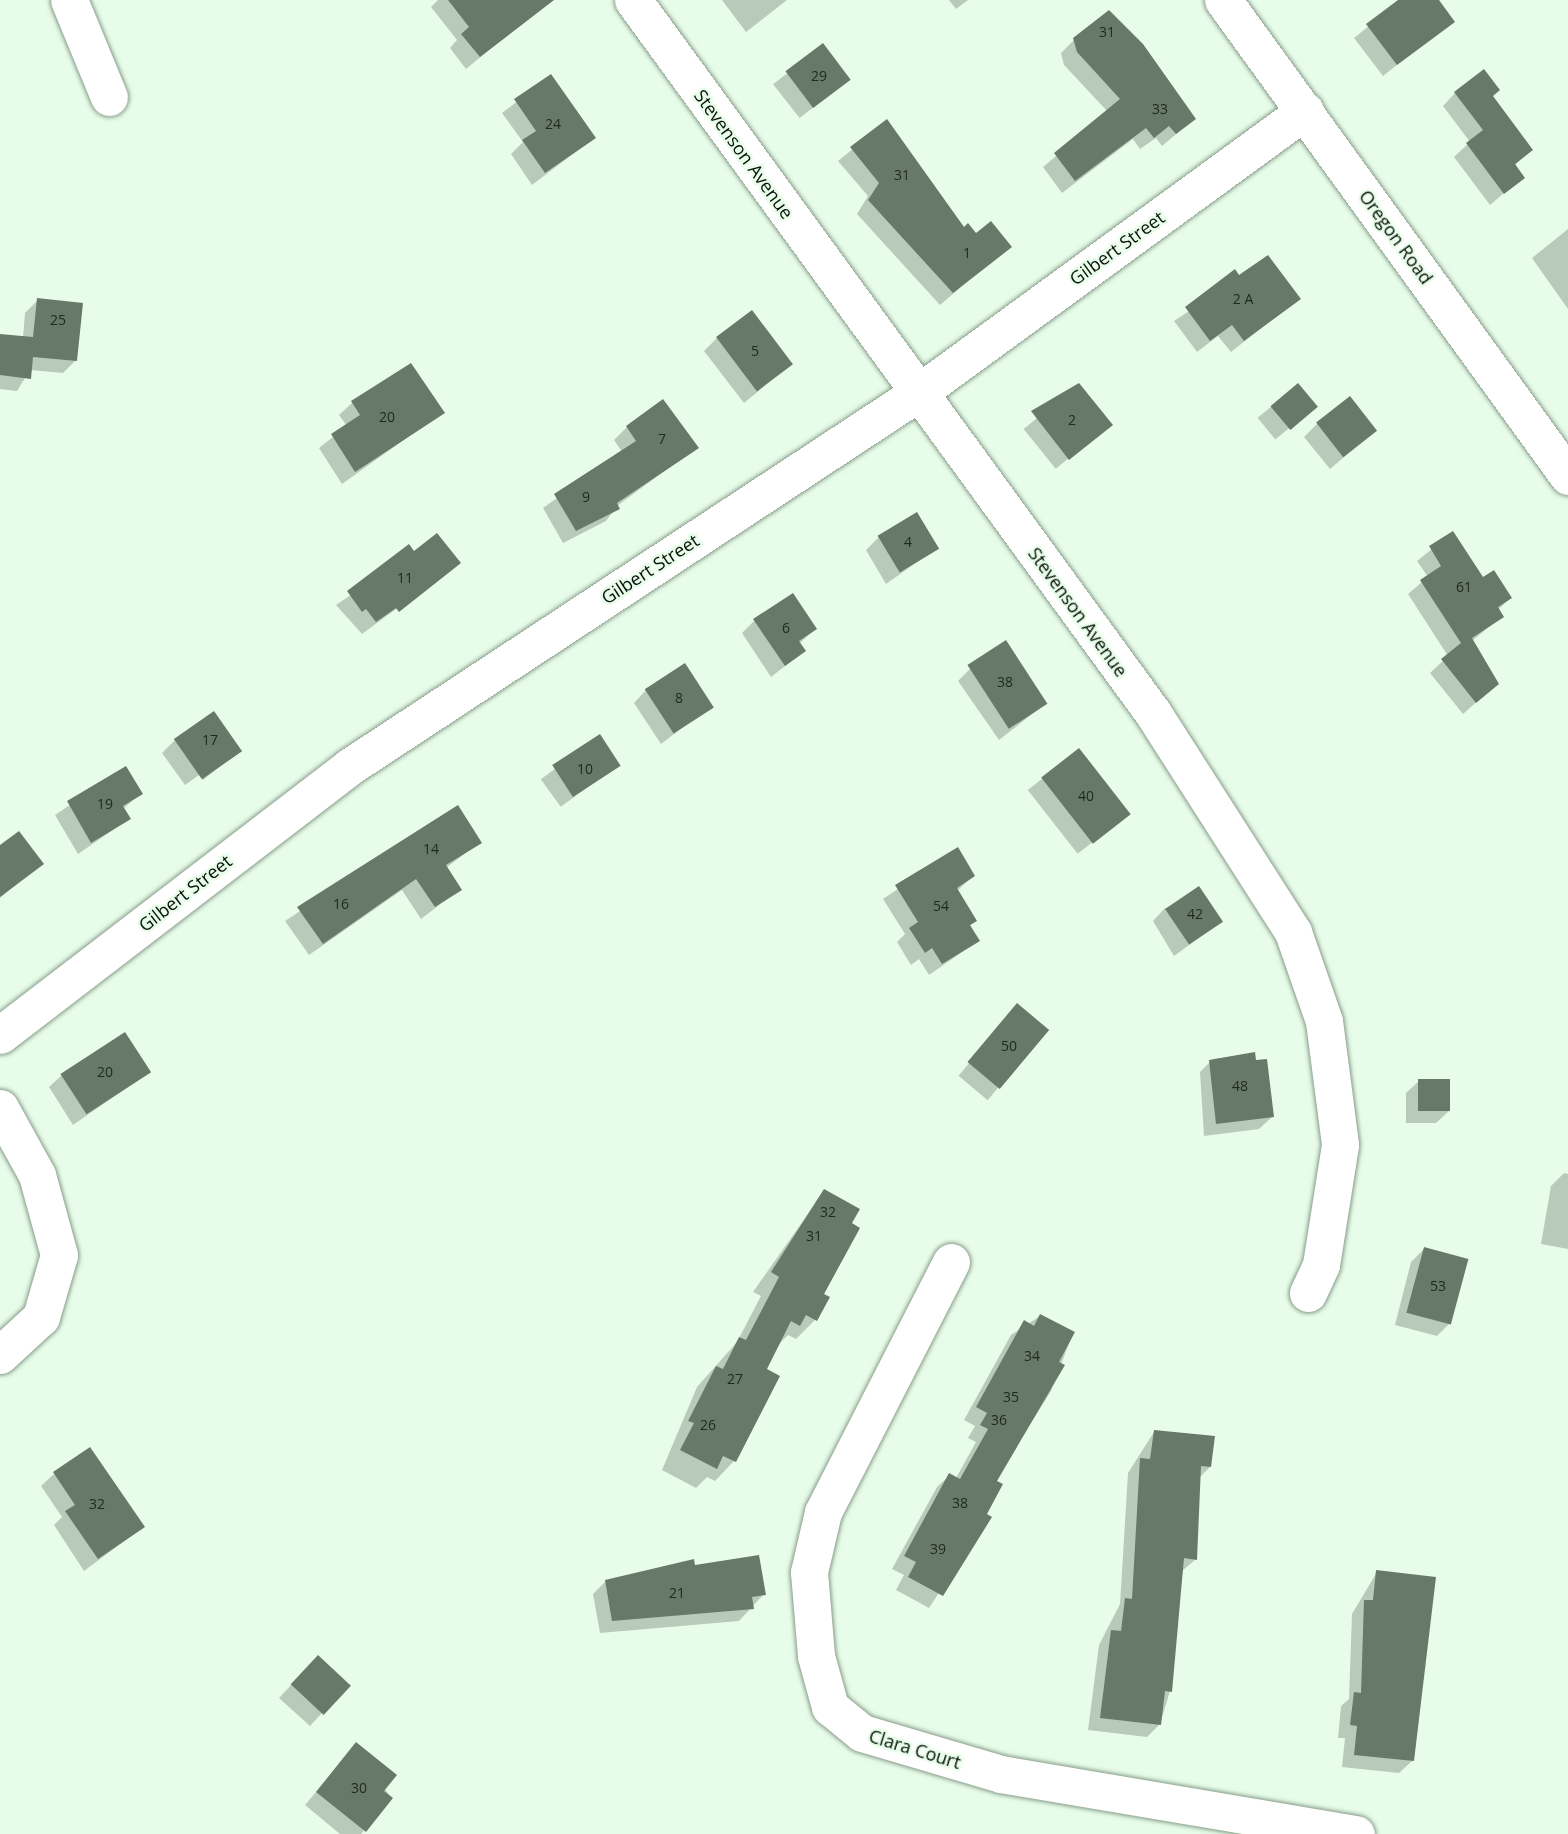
<!DOCTYPE html>
<html>
<head>
<meta charset="utf-8">
<style>
  body { margin:0 }
  #map { position:relative; width:1568px; height:1834px; overflow:hidden; background:#e7fde9; font-family:"Open Sans",sans-serif }
  div>[style] { position:absolute }
  [style*='--x'] { left:calc(var(--x)*1px); top:calc(var(--y)*1px); width:calc(var(--w)*1px); rotate:calc(var(--a)*1deg) }
  .shadow>* { inset:0; background:#0003; transform-origin:0 0 }
  .building>* { inset:0; background:#677a69; transform-origin:0 0 }
  .roads { filter:drop-shadow(0 0 2px #889c8a) drop-shadow(0 0 2px #889c8a) }
  .minor>* { height:37px; margin:-18.5px; padding:0 18.5px; transform-origin:18.5px; border-radius:18.5px; background:#fff }
  span { translate:-50% -50%; white-space:nowrap; text-align:center; line-height:1.15; -webkit-text-stroke:5px #e7fde9; paint-order:stroke }
  .number-label { font-size:14px; color:#202a22 }
  .number-label span { -webkit-text-stroke-width:0 }
  .street-label { font-size:18px; color:#09100a }
</style>
</head>
<body>
<div id="map">
  <div class="shadow">
    <div style="clip-path:polygon(438px 0,523px 0,534px 13px,466px 69px,450px 48px,457px 40px,431px 7px)"></div>
    <div style="clip-path:polygon(722px 0,787px 0,746px 32px)"></div>
    <div style="clip-path:polygon(949px 0,968px 0,956px 9px)"></div>
    <div style="clip-path:polygon(1401px 0,1436px 0,1452px 21px,1383px 76px,1354px 38px)"></div>
    <div style="clip-path:polygon(1074px 40px,1194px 119px,1162px 146px,1156px 138px,1140px 149px,1133px 139px,1062px 193px,1043px 167px,1108px 112px,1064px 65px,1061px 53px)"></div>
    <div style="left:822px;top:46px;width:43px;height:62px;rotate:52deg"></div>
    <div style="clip-path:polygon(550px 76px,594px 138px,532px 185px,511px 154px,523px 142px,502px 113px)"></div>
    <div style="clip-path:polygon(1455px 93px,1491px 96px,1531px 150px,1514px 166px,1523px 177px,1490px 205px,1454px 157px,1470px 142px,1443px 106px)"></div>
    <div style="clip-path:polygon(886px 122px,963px 229px,1009px 246px,940px 305px,857px 214px,868px 196px,838px 161px)"></div>
    <div style="clip-path:polygon(1568px 229px,1568px 309px,1532px 258px)"></div>
    <div style="clip-path:polygon(1239px 278px,1298px 299px,1231px 352px,1218px 336px,1197px 352px,1174px 321px)"></div>
    <div style="clip-path:polygon(38px 300px,75px 361px,63px 373px,30px 370px,17px 391px,0 389px,0 335px,23px 338px,25px 313px)"></div>
    <div style="clip-path:polygon(717px 338px,791px 364px,744px 403px,704px 351px)"></div>
    <div style="clip-path:polygon(410px 365px,443px 412px,342px 484px,319px 448px,347px 426px,339px 415px,352px 403px)"></div>
    <div style="left:1078px;top:385px;width:51px;height:70px;rotate:51deg"></div>
    <div style="left:1298px;top:385px;width:28px;height:52px;rotate:51deg"></div>
    <div style="clip-path:polygon(1317px 424px,1375px 431px,1330px 469px,1304px 437px)"></div>
    <div style="clip-path:polygon(627px 427px,697px 447px,617px 506px,606px 521px,563px 543px,543px 508px,622px 452px,614px 440px)"></div>
    <div style="clip-path:polygon(1452px 533px,1483px 580px,1510px 598px,1498px 610px,1502px 616px,1472px 641px,1497px 684px,1463px 714px,1430px 673px,1448px 656px,1408px 594px,1428px 577px,1417px 561px)"></div>
    <div style="clip-path:polygon(879px 537px,937px 548px,886px 584px,866px 550px)"></div>
    <div style="clip-path:polygon(414px 553px,459px 563px,362px 634px,336px 605px)"></div>
    <div style="clip-path:polygon(754px 621px,815px 629px,799px 644px,804px 651px,771px 677px,742px 633px)"></div>
    <div style="clip-path:polygon(970px 669px,1045px 704px,999px 740px,958px 681px)"></div>
    <div style="clip-path:polygon(646px 690px,711px 706px,661px 744px,634px 703px)"></div>
    <div style="left:599px;top:737px;width:34px;height:72px;rotate:54deg"></div>
    <div style="clip-path:polygon(175px 740px,239px 751px,203px 780px,199px 775px,185px 785px,162px 753px)"></div>
    <div style="left:1079px;top:750px;width:81px;height:65px;rotate:52deg"></div>
    <div style="clip-path:polygon(125px 768px,141px 793px,123px 809px,129px 819px,78px 854px,55px 815px)"></div>
    <div style="clip-path:polygon(457px 807px,480px 842px,446px 868px,460px 889px,421px 919px,402px 890px,309px 955px,285px 921px)"></div>
    <div style="clip-path:polygon(0 848px,41px 864px,0 898px)"></div>
    <div style="clip-path:polygon(957px 849px,973px 876px,957px 891px,975px 921px,969px 927px,978px 941px,929px 975px,919px 959px,911px 965px,897px 942px,905px 934px,883px 899px)"></div>
    <div style="clip-path:polygon(1165px 908px,1221px 922px,1174px 956px,1153px 921px)"></div>
    <div style="left:1017px;top:1006px;width:38px;height:91px;rotate:40deg"></div>
    <div style="clip-path:polygon(1253px 1054px,1272px 1117px,1259px 1129px,1204px 1136px,1200px 1072px,1213px 1059px)"></div>
    <div style="clip-path:polygon(149px 1072px,73px 1125px,49px 1087px,62px 1075px)"></div>
    <div style="clip-path:polygon(1419px 1081px,1449px 1111px,1436px 1123px,1406px 1123px,1406px 1093px)"></div>
    <div style="clip-path:polygon(1564px 1173px,1568px 1174px,1568px 1249px,1541px 1244px,1551px 1186px)"></div>
    <div style="clip-path:polygon(824px 1191px,849px 1224px,815px 1320px,796px 1339px,788px 1335px,779px 1344px,765px 1370px,778px 1377px,734px 1461px,715px 1481px,707px 1477px,696px 1488px,662px 1470px,697px 1387px,737px 1342px,761px 1296px,753px 1292px)"></div>
    <div style="clip-path:polygon(1424px 1249px,1450px 1323px,1437px 1336px,1395px 1325px,1411px 1262px)"></div>
    <div style="clip-path:polygon(1040px 1316px,1073px 1333px,1051px 1391px,994px 1482px,984px 1514px,989px 1517px,929px 1608px,896px 1590px,904px 1575px,892px 1569px,937px 1487px,950px 1475px,956px 1478px,976px 1442px,968px 1438px,975px 1426px,964px 1420px,1011px 1335px)"></div>
    <div style="clip-path:polygon(1154px 1432px,1210px 1467px,1199px 1478px,1196px 1559px,1181px 1572px,1170px 1691px,1160px 1724px,1147px 1737px,1088px 1730px,1099px 1645px,1120px 1604px,1128px 1473px)"></div>
    <div style="clip-path:polygon(54px 1474px,143px 1527px,84px 1571px,54px 1525px,62px 1517px,41px 1486px)"></div>
    <div style="clip-path:polygon(694px 1567px,764px 1594px,739px 1621px,600px 1633px,593px 1594px,606px 1581px)"></div>
    <div style="clip-path:polygon(1377px 1572px,1412px 1761px,1399px 1773px,1342px 1767px,1345px 1738px,1338px 1738px,1341px 1706px,1349px 1699px,1352px 1614px)"></div>
    <div style="clip-path:polygon(305px 1670px,322px 1713px,310px 1726px,279px 1698px)"></div>
    <div style="clip-path:polygon(356px 1745px,391px 1798px,361px 1834px,340px 1834px,305px 1805px)"></div>
  </div>
  <div class="building">
    <div style="clip-path:polygon(448px 0,554px 0,480px 57px,461px 34px,469px 27px)"></div>
    <div style="clip-path:polygon(1398px 0,1439px 0,1455px 22px,1397px 65px,1366px 24px)"></div>
    <div style="clip-path:polygon(1109px 10px,1143px 44px,1196px 119px,1176px 134px,1169px 126px,1154px 138px,1146px 128px,1075px 181px,1054px 153px,1120px 99px,1077px 52px,1073px 38px)"></div>
    <div style="left:823px;top:43px;width:46px;height:47px;rotate:53deg"></div>
    <div style="clip-path:polygon(1484px 69px,1500px 90px,1493px 96px,1533px 150px,1515px 164px,1525px 178px,1504px 194px,1466px 143px,1483px 130px,1454px 92px)"></div>
    <div style="clip-path:polygon(551px 74px,596px 138px,545px 173px,522px 140px,536px 131px,514px 99px)"></div>
    <div style="clip-path:polygon(887px 119px,964px 227px,968px 223px,976px 233px,991px 221px,1012px 247px,953px 293px,868px 200px,879px 183px,850px 147px)"></div>
    <div style="clip-path:polygon(1268px 255px,1301px 299px,1244px 341px,1232px 325px,1210px 341px,1185px 307px,1235px 269px,1239px 275px)"></div>
    <div style="clip-path:polygon(37px 298px,83px 303px,77px 361px,33px 357px,31px 379px,0 375px,0 334px,33px 337px)"></div>
    <div style="left:752px;top:310px;width:68px;height:45px;rotate:53deg"></div>
    <div style="clip-path:polygon(411px 363px,445px 413px,355px 472px,331px 434px,360px 415px,351px 401px)"></div>
    <div style="clip-path:polygon(1079px 383px,1113px 425px,1069px 460px,1031px 411px)"></div>
    <div style="left:1298px;top:383px;width:31px;height:36px;rotate:50deg"></div>
    <div style="left:1350px;top:396px;width:44px;height:43px;rotate:52deg"></div>
    <div style="clip-path:polygon(663px 399px,699px 448px,617px 503px,620px 509px,576px 531px,554px 494px,636px 441px,626px 426px)"></div>
    <div style="left:917px;top:512px;width:43px;height:46px;rotate:59deg"></div>
    <div style="clip-path:polygon(1453px 531px,1483px 577px,1494px 570px,1512px 598px,1498px 607px,1504px 617px,1472px 638px,1499px 684px,1476px 703px,1441px 659px,1461px 643px,1420px 580px,1441px 566px,1429px 546px)"></div>
    <div style="clip-path:polygon(437px 533px,461px 563px,399px 612px,396px 608px,376px 622px,366px 609px,362px 612px,347px 591px,409px 544px,414px 551px)"></div>
    <div style="clip-path:polygon(793px 593px,817px 629px,799px 641px,806px 651px,785px 666px,753px 619px)"></div>
    <div style="left:1006px;top:640px;width:76px;height:46px;rotate:57deg"></div>
    <div style="left:685px;top:663px;width:53px;height:48px;rotate:57deg"></div>
    <div style="left:214px;top:711px;width:49px;height:49px;rotate:55deg"></div>
    <div style="left:600px;top:734px;width:38px;height:57px;rotate:57deg"></div>
    <div style="left:1079px;top:748px;width:84px;height:48px;rotate:52deg"></div>
    <div style="clip-path:polygon(126px 766px,143px 794px,123px 806px,131px 819px,91px 843px,67px 801px)"></div>
    <div style="clip-path:polygon(458px 805px,482px 843px,446px 865px,462px 890px,435px 907px,416px 879px,323px 944px,297px 907px)"></div>
    <div style="clip-path:polygon(19px 831px,44px 864px,0 897px,0 845px)"></div>
    <div style="clip-path:polygon(958px 847px,975px 876px,957px 888px,977px 921px,970px 925px,980px 941px,942px 964px,932px 948px,925px 953px,909px 928px,918px 922px,895px 885px)"></div>
    <div style="left:1199px;top:886px;width:43px;height:41px;rotate:56deg"></div>
    <div style="left:1017px;top:1003px;width:42px;height:77px;rotate:40deg"></div>
    <div style="left:125px;top:1032px;width:48px;height:77px;rotate:57deg"></div>
    <div style="clip-path:polygon(1255px 1052px,1256px 1060px,1267px 1059px,1274px 1117px,1216px 1124px,1209px 1060px)"></div>
    <div style="left:1418px;top:1079px;width:32px;height:32px"></div>
    <div style="clip-path:polygon(824px 1189px,860px 1209px,852px 1223px,860px 1228px,824px 1294px,830px 1297px,817px 1321px,806px 1315px,800px 1326px,791px 1321px,767px 1369px,780px 1376px,736px 1462px,723px 1456px,717px 1469px,680px 1450px,694px 1423px,688px 1421px,716px 1366px,723px 1369px,739px 1337px,746px 1340px,779px 1277px,771px 1272px)"></div>
    <div style="left:1424px;top:1247px;width:46px;height:68px;rotate:15deg"></div>
    <div style="clip-path:polygon(1040px 1314px,1075px 1332px,1059px 1362px,1065px 1365px,997px 1481px,1003px 1484px,987px 1514px,992px 1517px,943px 1596px,908px 1577px,916px 1562px,904px 1556px,949px 1473px,960px 1479px,988px 1429px,980px 1425px,987px 1413px,976px 1407px,1024px 1320px,1034px 1326px)"></div>
    <div style="clip-path:polygon(1154px 1430px,1215px 1436px,1211px 1467px,1201px 1466px,1197px 1560px,1184px 1558px,1172px 1692px,1165px 1691px,1161px 1725px,1100px 1718px,1111px 1630px,1121px 1631px,1125px 1598px,1132px 1599px,1140px 1458px,1150px 1459px)"></div>
    <div style="clip-path:polygon(90px 1447px,145px 1527px,98px 1559px,65px 1511px,75px 1505px,53px 1472px)"></div>
    <div style="clip-path:polygon(759px 1555px,766px 1595px,752px 1597px,754px 1609px,612px 1621px,605px 1580px,694px 1559px,695px 1565px)"></div>
    <div style="clip-path:polygon(1376px 1570px,1436px 1577px,1414px 1761px,1354px 1755px,1357px 1726px,1350px 1725px,1354px 1692px,1361px 1693px,1364px 1600px,1373px 1600px)"></div>
    <div style="left:318px;top:1655px;width:45px;height:40px;rotate:43deg"></div>
    <div style="clip-path:polygon(356px 1742px,397px 1775px,384px 1791px,393px 1798px,366px 1832px,316px 1792px)"></div>
  </div>
  <div class="roads">
    <div class="minor">
      <div style="--x:69;--y:0;--w:105;--a:67.6"></div>
      <div style="--x:633;--y:0;--w:882;--a:53.9"></div>
      <div style="--x:1153;--y:713;--w:260;--a:57.4"></div>
      <div style="--x:1293;--y:932;--w:94;--a:70.8"></div>
      <div style="--x:1324;--y:1021;--w:125;--a:82.6"></div>
      <div style="--x:1340;--y:1145;--w:121;--a:99"></div>
      <div style="--x:1321;--y:1265;--w:31;--a:115"></div>
      <div style="--x:1223;--y:0;--w:588;--a:54.07"></div>
      <div style="--x:0;--y:1035;--w:440;--a:-37.5"></div>
      <div style="--x:349;--y:767;--w:681;--a:-33.32"></div>
      <div style="--x:918;--y:393;--w:479;--a:-36.1"></div>
      <div style="--x:0;--y:1108;--w:77;--a:61.1"></div>
      <div style="--x:37;--y:1175;--w:83;--a:74.6"></div>
      <div style="--x:59;--y:1255;--w:65;--a:106.2"></div>
      <div style="--x:41;--y:1317;--w:56;--a:137.2"></div>
      <div style="--x:951;--y:1262;--w:281;--a:117.1"></div>
      <div style="--x:823;--y:1512;--w:62;--a:103.1"></div>
      <div style="--x:809;--y:1572;--w:84;--a:85.2"></div>
      <div style="--x:816;--y:1656;--w:53;--a:74.6"></div>
      <div style="--x:830;--y:1707;--w:41;--a:39.1"></div>
      <div style="--x:862;--y:1733;--w:145;--a:16.4"></div>
      <div style="--x:1001;--y:1774;--w:360;--a:9.6"></div>
    </div>
  </div>
  <div class="number-label">
    <span style="left:1107px;top:32px">31</span>
    <span style="left:819px;top:76px">29</span>
    <span style="left:1160px;top:109px">33</span>
    <span style="left:553px;top:124px">24</span>
    <span style="left:902px;top:175px">31</span>
    <span style="left:967px;top:253px">1</span>
    <span style="left:1243px;top:299px">2 A</span>
    <span style="left:58px;top:320px">25</span>
    <span style="left:755px;top:351px">5</span>
    <span style="left:387px;top:417px">20</span>
    <span style="left:1072px;top:420px">2</span>
    <span style="left:662px;top:439px">7</span>
    <span style="left:586px;top:497px">9</span>
    <span style="left:908px;top:542px">4</span>
    <span style="left:405px;top:578px">11</span>
    <span style="left:1464px;top:587px">61</span>
    <span style="left:786px;top:628px">6</span>
    <span style="left:1005px;top:682px">38</span>
    <span style="left:679px;top:698px">8</span>
    <span style="left:210px;top:740px">17</span>
    <span style="left:585px;top:769px">10</span>
    <span style="left:1086px;top:796px">40</span>
    <span style="left:105px;top:804px">19</span>
    <span style="left:431px;top:849px">14</span>
    <span style="left:341px;top:904px">16</span>
    <span style="left:941px;top:906px">54</span>
    <span style="left:1195px;top:914px">42</span>
    <span style="left:1009px;top:1046px">50</span>
    <span style="left:105px;top:1072px">20</span>
    <span style="left:1240px;top:1086px">48</span>
    <span style="left:828px;top:1212px">32</span>
    <span style="left:814px;top:1236px">31</span>
    <span style="left:1438px;top:1286px">53</span>
    <span style="left:1032px;top:1356px">34</span>
    <span style="left:735px;top:1379px">27</span>
    <span style="left:1011px;top:1397px">35</span>
    <span style="left:999px;top:1420px">36</span>
    <span style="left:708px;top:1425px">26</span>
    <span style="left:960px;top:1503px">38</span>
    <span style="left:97px;top:1504px">32</span>
    <span style="left:938px;top:1549px">39</span>
    <span style="left:677px;top:1593px">21</span>
    <span style="left:359px;top:1788px">30</span>
  </div>
  <div class="street-label">
    <span style="left:744px;top:154px;rotate:54deg">Stevenson Avenue</span>
    <span style="left:1396px;top:237px;rotate:54deg">Oregon Road</span>
    <span style="left:1117px;top:248px;rotate:-36deg">Gilbert Street</span>
    <span style="left:650px;top:569px;rotate:-33deg">Gilbert Street</span>
    <span style="left:1078px;top:612px;rotate:54deg">Stevenson Avenue</span>
    <span style="left:185px;top:893px;rotate:-38deg">Gilbert Street</span>
    <span style="left:915px;top:1749px;rotate:17deg">Clara Court</span>
  </div>
</div>
</body>
</html>
